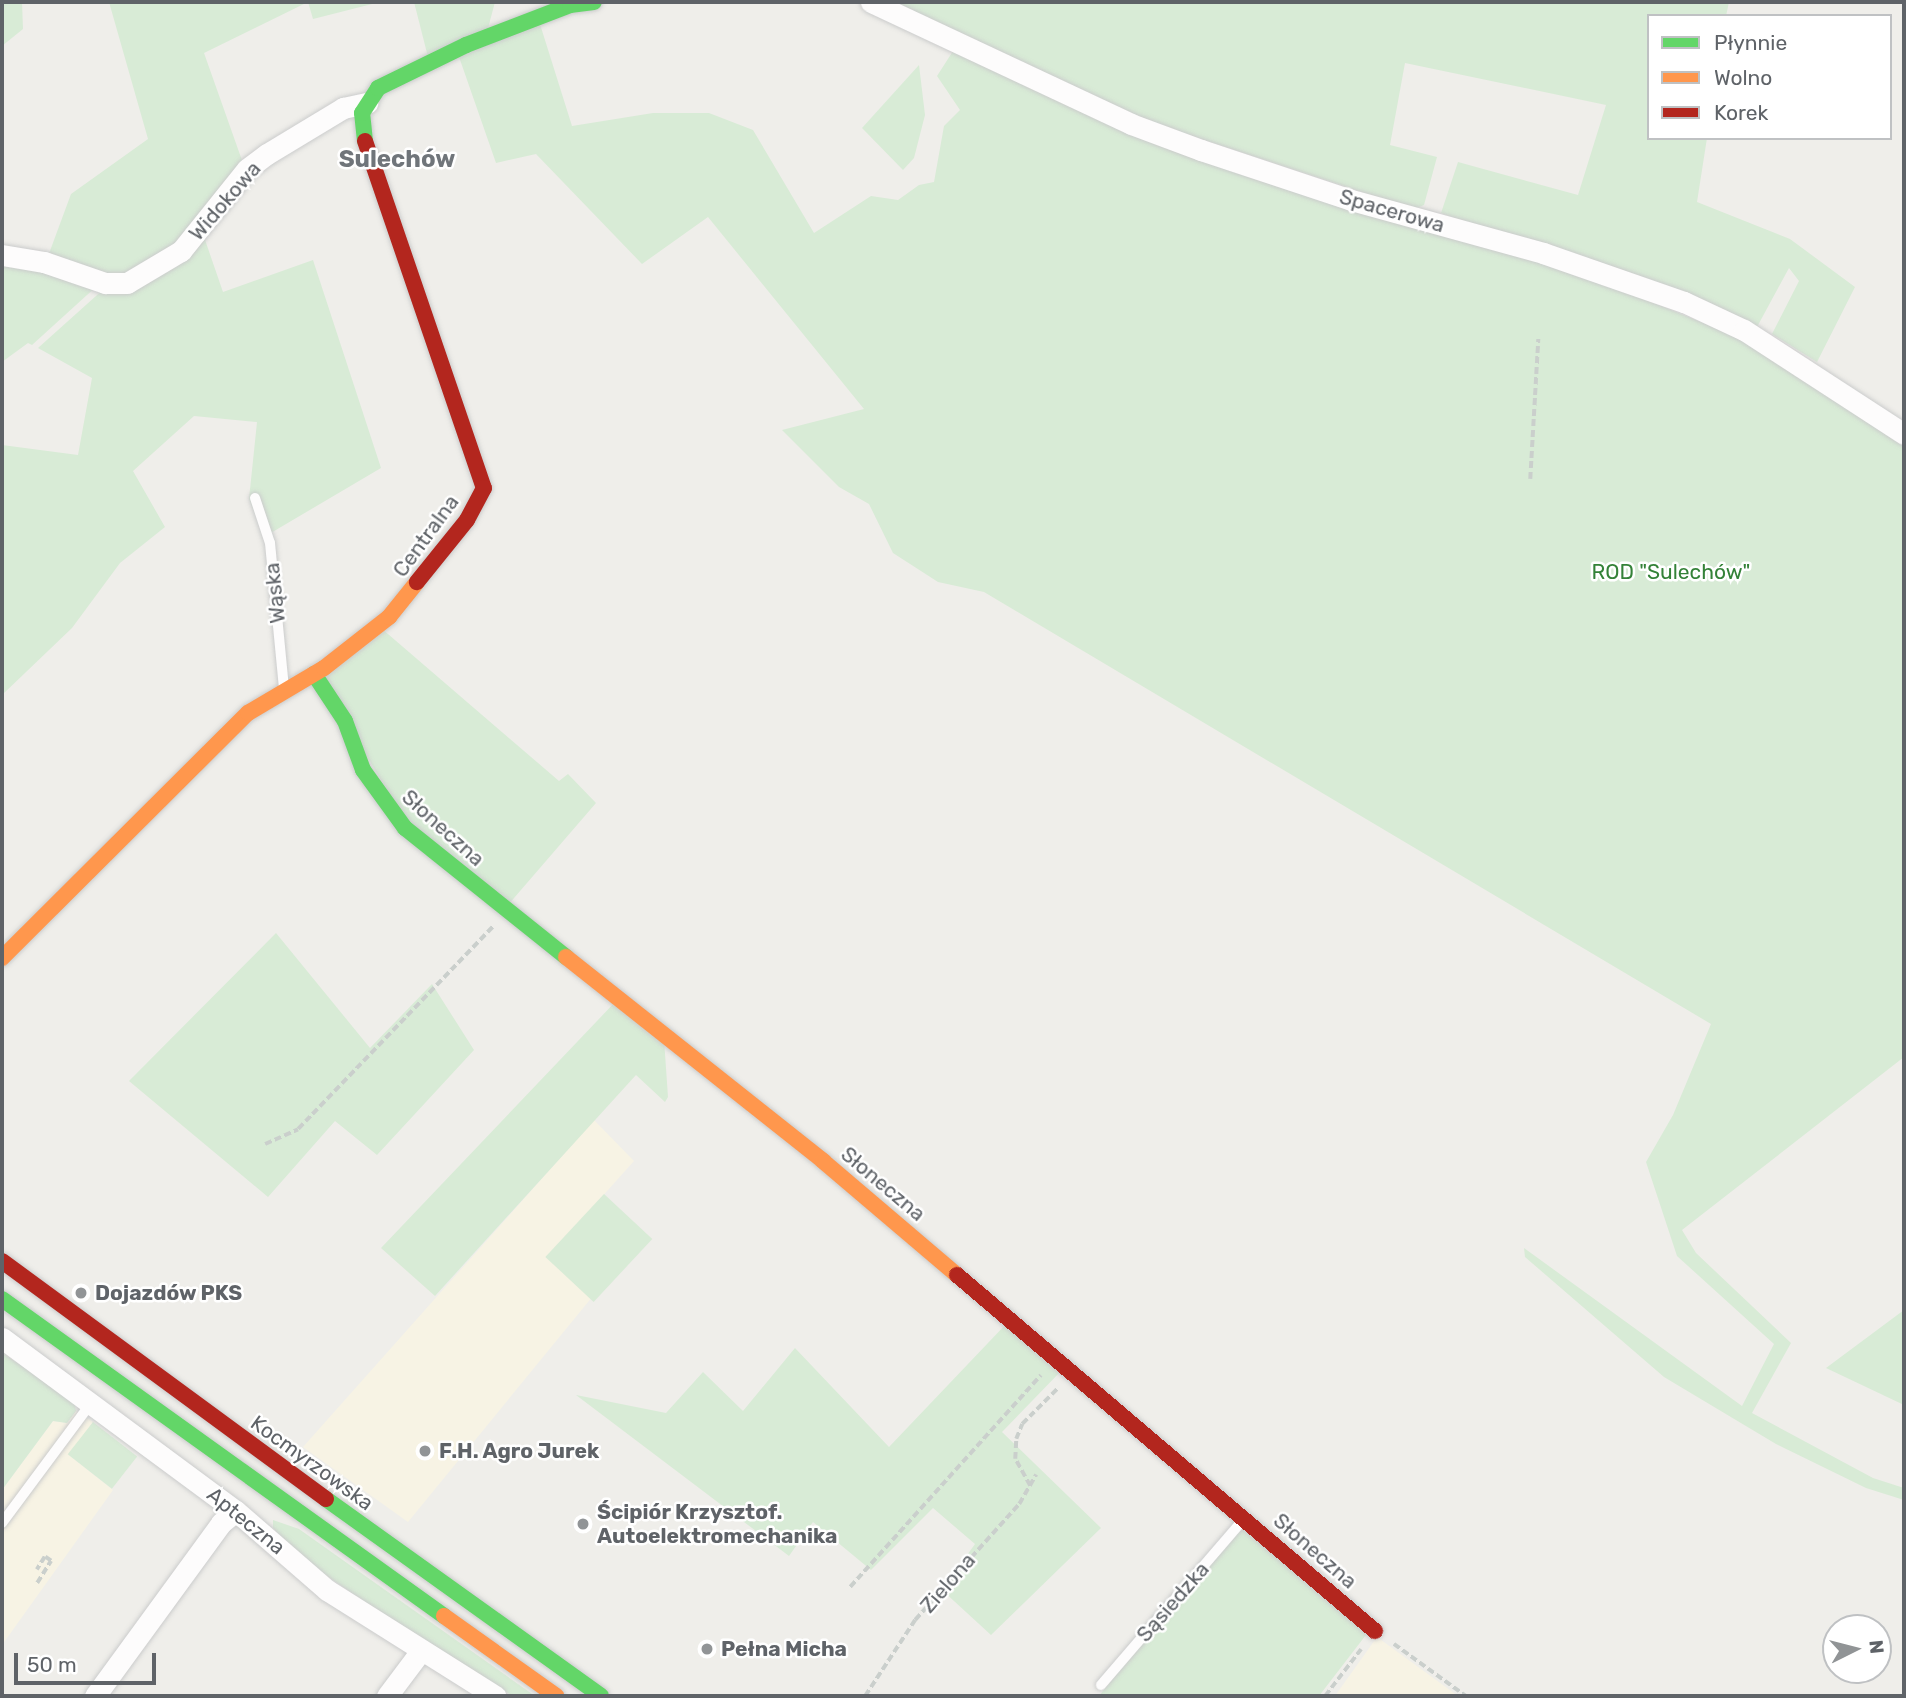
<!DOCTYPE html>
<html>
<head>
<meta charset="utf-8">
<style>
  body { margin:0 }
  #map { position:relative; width:1906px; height:1698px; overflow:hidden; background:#efeeea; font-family:Rubik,sans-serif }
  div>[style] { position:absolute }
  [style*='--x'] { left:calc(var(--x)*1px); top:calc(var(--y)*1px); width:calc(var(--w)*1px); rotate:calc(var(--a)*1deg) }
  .commercial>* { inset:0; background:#f7f3e4 }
  .green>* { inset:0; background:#d8ebd6; transform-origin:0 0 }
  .path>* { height:3.5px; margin-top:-1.75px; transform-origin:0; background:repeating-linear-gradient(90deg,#cacfcc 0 7px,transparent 0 10.5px) }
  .roads { filter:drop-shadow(0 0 2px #cbcccc) drop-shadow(0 0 2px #cbcccc) }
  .lane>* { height:10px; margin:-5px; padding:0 5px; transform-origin:5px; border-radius:5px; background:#fdfcfc }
  .street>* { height:21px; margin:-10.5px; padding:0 10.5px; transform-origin:10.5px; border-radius:10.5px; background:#fdfcfc }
  .fast>* { height:16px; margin:-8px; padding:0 8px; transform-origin:8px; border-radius:8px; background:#63d668 }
  .slow>* { height:16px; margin:-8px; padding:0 8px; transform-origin:8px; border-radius:8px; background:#ff974d }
  .jam>* { height:16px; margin:-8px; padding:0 8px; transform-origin:8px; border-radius:8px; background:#b3261e }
  .dots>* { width:19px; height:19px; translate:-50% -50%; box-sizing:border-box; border:4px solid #fff; border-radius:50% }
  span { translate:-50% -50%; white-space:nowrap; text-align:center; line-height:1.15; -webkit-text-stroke:5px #fff; paint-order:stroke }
  .street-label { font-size:21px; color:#5f6368 }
  .park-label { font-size:21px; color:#348238 }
  .poi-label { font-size:21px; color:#5f6368; font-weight:700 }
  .left { translate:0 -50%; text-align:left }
  .quarter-label { font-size:24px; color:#70757a; font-weight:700 }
  .frame { position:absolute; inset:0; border:4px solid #5f6368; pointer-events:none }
  .legend { position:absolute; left:1647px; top:14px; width:245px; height:126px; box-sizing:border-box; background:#fff; border:2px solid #bfc1c3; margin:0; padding:9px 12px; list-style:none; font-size:21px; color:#5f6368 }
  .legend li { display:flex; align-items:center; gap:14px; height:35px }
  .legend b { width:35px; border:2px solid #bfc1c3 }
  .north { position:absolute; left:1822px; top:1614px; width:70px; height:70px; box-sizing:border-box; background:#fff; border:2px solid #bfc1c3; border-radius:50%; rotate:84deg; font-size:19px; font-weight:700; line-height:28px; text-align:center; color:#5f6368 }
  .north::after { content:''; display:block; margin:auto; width:24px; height:32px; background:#919496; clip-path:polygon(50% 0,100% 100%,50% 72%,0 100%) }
  .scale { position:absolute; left:14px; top:1653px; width:142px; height:32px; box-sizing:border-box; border:4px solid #5f6368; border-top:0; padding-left:9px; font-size:21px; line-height:24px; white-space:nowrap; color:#5f6368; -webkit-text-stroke:5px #fff; paint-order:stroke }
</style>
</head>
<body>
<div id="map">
  <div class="commercial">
    <div style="clip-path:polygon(594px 1120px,634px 1161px,547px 1258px,593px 1296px,408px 1522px,303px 1447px)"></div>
    <div style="clip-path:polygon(76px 1411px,93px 1422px,69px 1455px,113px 1490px,2px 1645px,2px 1490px,53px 1421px,67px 1423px)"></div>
    <div style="clip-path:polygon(1377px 1637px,1458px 1696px,1335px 1696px)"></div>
  </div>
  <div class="green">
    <div style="clip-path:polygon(2px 2px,22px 2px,23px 29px,2px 46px)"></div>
    <div style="clip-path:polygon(109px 2px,380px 2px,313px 19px,308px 2px,204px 53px,244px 166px,155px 265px,106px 279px,47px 259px,71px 194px,148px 139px)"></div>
    <div style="clip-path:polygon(414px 2px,495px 2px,487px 32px,428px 57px)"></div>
    <div style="clip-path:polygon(876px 2px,1729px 2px,1726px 16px,1649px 16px,1649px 138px,1707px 138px,1697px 202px,1790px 239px,1855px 287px,1817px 362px,1772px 334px,1799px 281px,1789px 268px,1757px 327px,1441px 213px,1458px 162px,1578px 195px,1606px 105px,1405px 63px,1390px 145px,1437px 157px,1424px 205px,1414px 209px,1146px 121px)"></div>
    <div style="clip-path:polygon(539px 21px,572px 126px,653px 113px,709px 113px,753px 130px,814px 233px,871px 196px,898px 200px,919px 185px,934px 182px,944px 126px,960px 110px,937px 76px,955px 48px,1056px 98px,1617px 288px,1703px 323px,1753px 344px,1904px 447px,1904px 1057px,1682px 1230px,1696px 1253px,1791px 1343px,1752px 1413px,1873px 1478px,1904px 1488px,1904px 1500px,1866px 1488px,1776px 1444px,1664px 1377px,1525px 1257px,1524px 1248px,1742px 1406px,1774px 1344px,1677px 1256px,1646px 1162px,1673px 1115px,1711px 1024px,984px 592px,938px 582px,893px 553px,869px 504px,839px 487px,782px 430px,864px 409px,708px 217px,642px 264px,536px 154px,496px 163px,458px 54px)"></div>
    <div style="clip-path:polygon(919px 65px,925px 115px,914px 158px,903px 170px,862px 128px)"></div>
    <div style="clip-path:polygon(203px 234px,223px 292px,313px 260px,381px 468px,264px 537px,249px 499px,257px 422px,194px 416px,133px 471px,165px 527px,120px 563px,72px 628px,2px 695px,2px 445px,78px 455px,92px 378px,38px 348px,106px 287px)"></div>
    <div style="clip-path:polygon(2px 259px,98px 285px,32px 345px,28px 343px,2px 362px)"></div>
    <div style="clip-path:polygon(381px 628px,559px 781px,568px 774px,596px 803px,508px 905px,408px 825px,319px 676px)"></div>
    <div style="clip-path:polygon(276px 933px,370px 1048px,432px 984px,474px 1050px,377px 1155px,335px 1121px,268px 1197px,129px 1081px)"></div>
    <div style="clip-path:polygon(617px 1000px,664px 1039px,668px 1097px,665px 1102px,636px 1075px,435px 1296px,381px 1248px)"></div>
    <div style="left:604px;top:1194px;width:66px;height:86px;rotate:43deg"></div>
    <div style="clip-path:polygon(1904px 1310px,1904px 1405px,1826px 1368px)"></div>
    <div style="clip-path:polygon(1007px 1323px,1063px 1369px,1002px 1432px,1101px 1528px,991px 1635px,942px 1590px,975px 1544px,933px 1508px,871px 1570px,813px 1522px,789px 1556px,576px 1395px,666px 1413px,703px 1372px,743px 1411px,795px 1348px,889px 1447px)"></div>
    <div style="clip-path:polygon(2px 1353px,74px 1400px,76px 1411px,67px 1423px,53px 1421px,2px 1490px)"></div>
    <div style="left:93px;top:1422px;width:56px;height:41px;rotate:38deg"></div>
    <div style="clip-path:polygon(273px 1520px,299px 1529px,535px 1696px,513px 1696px,427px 1644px,305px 1561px,273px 1528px)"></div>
    <div style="clip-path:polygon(1240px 1521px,1369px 1631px,1319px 1696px,1099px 1696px)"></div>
  </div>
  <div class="path">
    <div style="--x:1530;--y:479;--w:140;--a:-86.7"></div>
    <div style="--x:265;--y:1144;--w:36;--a:-24"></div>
    <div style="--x:298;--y:1129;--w:283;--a:-46.1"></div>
    <div style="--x:1030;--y:1486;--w:31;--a:-119"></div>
    <div style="--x:1015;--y:1459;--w:20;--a:-87"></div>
    <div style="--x:1016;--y:1439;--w:16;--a:-68"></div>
    <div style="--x:1022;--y:1424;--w:51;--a:-45"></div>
    <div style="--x:37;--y:1583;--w:26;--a:-58"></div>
    <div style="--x:51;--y:1561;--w:7;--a:-146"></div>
    <div style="--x:45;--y:1557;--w:15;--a:122"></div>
    <div style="--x:850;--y:1587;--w:285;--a:-48"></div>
    <div style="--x:1394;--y:1644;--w:89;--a:35.8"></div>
    <div style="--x:865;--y:1696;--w:91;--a:-56.7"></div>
    <div style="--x:915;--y:1620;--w:156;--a:-48.1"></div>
    <div style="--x:1019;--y:1504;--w:34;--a:-60"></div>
    <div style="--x:1325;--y:1696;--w:59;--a:-52.5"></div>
  </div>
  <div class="roads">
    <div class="lane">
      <div style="--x:255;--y:498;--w:47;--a:71.6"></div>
      <div style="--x:270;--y:543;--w:146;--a:84.5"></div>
      <div style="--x:2;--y:1523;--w:151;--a:-53.4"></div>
      <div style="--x:1101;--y:1685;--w:218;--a:-49.3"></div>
    </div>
    <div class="street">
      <div style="--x:871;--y:2;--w:287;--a:25.1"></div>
      <div style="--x:1131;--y:124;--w:75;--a:20.4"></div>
      <div style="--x:1201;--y:150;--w:158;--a:18.4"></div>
      <div style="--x:1351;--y:200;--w:199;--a:15.4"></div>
      <div style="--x:1543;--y:253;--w:149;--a:19.2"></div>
      <div style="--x:1684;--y:302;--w:66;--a:25"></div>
      <div style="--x:1744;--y:330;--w:191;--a:33"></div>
      <div style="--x:2;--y:255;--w:43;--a:9.5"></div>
      <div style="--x:44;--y:262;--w:65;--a:19"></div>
      <div style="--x:105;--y:283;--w:22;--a:0"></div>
      <div style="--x:127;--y:283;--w:63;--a:-30.7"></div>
      <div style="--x:181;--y:251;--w:105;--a:-51.2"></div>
      <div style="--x:247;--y:169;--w:25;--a:-37"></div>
      <div style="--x:267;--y:154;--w:89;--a:-31.2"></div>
      <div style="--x:343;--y:108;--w:25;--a:-12"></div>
      <div style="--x:2;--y:1338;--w:291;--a:36.5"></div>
      <div style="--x:236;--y:1511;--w:121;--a:41"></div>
      <div style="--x:327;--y:1590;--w:199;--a:32.2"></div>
      <div style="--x:95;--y:1696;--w:214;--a:-53.9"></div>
      <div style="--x:221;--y:1523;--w:19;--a:-39"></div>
      <div style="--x:387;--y:1696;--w:55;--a:-53.1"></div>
    </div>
    <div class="fast">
      <div style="--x:365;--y:141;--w:28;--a:-96"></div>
      <div style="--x:362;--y:113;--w:30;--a:-57"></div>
      <div style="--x:378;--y:88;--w:98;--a:-26"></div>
      <div style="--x:466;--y:45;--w:111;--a:-21"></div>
      <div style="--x:570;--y:5;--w:24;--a:-7"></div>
      <div style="--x:314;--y:674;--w:56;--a:56.6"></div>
      <div style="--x:345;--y:721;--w:52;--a:69.8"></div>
      <div style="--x:363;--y:770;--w:72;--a:54.1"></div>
      <div style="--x:405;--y:828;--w:206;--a:38.7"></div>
      <div style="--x:2;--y:1299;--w:544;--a:35.65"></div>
      <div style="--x:326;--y:1499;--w:338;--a:35.6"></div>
    </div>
    <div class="slow">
      <div style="--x:566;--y:957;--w:328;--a:38.4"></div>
      <div style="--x:823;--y:1161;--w:176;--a:40.4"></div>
      <div style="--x:2;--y:958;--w:347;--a:-44.9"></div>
      <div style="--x:248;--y:713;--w:88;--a:-30.6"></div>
      <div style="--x:324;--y:668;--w:83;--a:-38.1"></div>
      <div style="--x:389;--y:617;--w:45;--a:-51.3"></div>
      <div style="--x:444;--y:1616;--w:138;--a:35.5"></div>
    </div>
    <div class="jam">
      <div style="--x:365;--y:141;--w:367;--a:71.1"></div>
      <div style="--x:484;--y:488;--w:36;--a:118"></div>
      <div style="--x:467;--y:520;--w:80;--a:128.9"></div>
      <div style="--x:2;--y:1261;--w:402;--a:36.3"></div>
      <div style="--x:957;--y:1275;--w:549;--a:40.42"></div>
    </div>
  </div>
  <div class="dots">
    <div style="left:81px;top:1293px;background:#919496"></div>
    <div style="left:425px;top:1451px;background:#919496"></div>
    <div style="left:583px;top:1524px;background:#919496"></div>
    <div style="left:707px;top:1649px;background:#919496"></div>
  </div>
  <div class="street-label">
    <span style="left:225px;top:201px;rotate:-49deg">Widokowa</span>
    <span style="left:1392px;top:211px;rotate:16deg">Spacerowa</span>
    <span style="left:426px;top:536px;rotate:-54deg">Centralna</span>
    <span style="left:275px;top:593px;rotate:-96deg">Wąska</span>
    <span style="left:443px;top:828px;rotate:42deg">Słoneczna</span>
    <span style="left:883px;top:1184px;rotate:40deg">Słoneczna</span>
    <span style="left:312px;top:1463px;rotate:36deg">Kocmyrzowska</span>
    <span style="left:246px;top:1521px;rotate:39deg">Apteczna</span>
    <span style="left:1315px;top:1551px;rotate:41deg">Słoneczna</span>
    <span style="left:948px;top:1583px;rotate:-49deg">Zielona</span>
    <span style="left:1173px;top:1602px;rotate:-49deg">Sąsiedzka</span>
  </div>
  <div class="park-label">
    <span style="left:1671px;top:572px">ROD "Sulechów"</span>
  </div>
  <div class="poi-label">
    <span class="left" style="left:95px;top:1293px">Dojazdów PKS</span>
    <span class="left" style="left:439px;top:1451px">F.H. Agro Jurek</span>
    <span class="left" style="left:597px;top:1524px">Ścipiór Krzysztof.<br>Autoelektromechanika</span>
    <span class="left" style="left:721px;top:1649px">Pełna Micha</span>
  </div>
  <div class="quarter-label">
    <span style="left:397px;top:160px">Sulechów</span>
  </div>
  <div class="frame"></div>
  <ul class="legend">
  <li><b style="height:9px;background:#63d668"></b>Płynnie</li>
  <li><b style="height:9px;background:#ff974d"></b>Wolno</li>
  <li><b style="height:9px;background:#b3261e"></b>Korek</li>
  </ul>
  <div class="north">N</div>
  <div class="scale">50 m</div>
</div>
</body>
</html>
